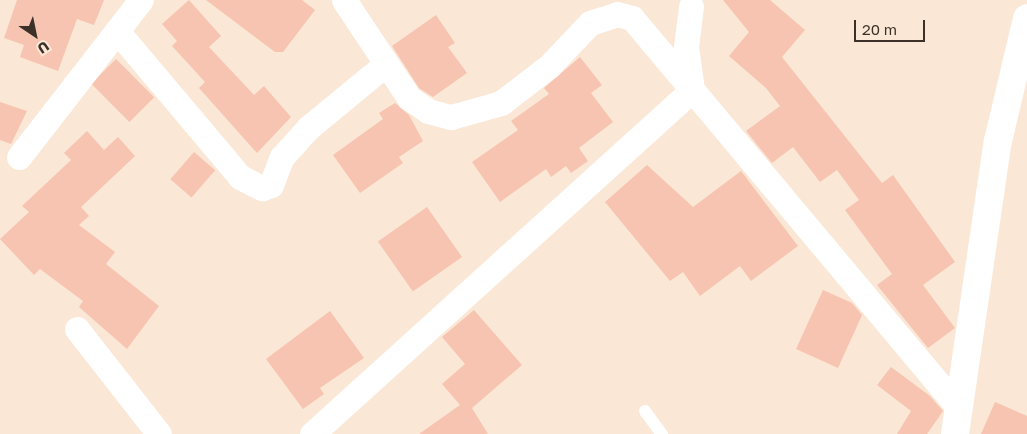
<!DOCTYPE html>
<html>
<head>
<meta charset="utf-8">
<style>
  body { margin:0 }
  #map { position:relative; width:1027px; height:434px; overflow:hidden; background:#fbe7d5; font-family:"Golos Text",sans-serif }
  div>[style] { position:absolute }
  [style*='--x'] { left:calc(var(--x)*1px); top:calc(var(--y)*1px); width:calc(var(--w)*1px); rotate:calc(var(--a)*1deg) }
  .building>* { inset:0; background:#f6c4b1; transform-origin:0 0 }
  .lane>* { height:12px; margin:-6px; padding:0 6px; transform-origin:6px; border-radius:6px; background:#fff }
  .street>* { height:25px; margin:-12.5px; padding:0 12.5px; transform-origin:12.5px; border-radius:12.5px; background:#fff }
  .secondary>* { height:28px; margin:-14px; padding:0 14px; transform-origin:14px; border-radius:14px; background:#fff }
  span { translate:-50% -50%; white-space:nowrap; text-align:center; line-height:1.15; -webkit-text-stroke:4px #fbe7d5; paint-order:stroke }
  .north { position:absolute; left:10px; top:10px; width:50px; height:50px; -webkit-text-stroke:4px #fbe7d5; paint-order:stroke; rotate:146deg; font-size:14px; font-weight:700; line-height:20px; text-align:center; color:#3b3128 }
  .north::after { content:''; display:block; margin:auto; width:18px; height:22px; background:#3b3128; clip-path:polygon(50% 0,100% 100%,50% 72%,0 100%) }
  .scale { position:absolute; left:854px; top:20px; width:71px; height:22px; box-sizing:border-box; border:2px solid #3b3128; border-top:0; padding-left:6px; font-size:15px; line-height:18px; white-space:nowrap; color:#3b3128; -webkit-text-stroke:4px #fbe7d5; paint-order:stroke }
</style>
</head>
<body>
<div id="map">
  <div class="building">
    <div style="clip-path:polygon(17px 0,104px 0,94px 25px,77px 19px,58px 71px,20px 57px,24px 45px,4px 38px)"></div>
    <div style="clip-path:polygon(189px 0,221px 36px,209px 47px,254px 95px,264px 86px,291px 117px,257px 153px,199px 88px,205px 82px,172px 46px,177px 41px,162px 24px)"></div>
    <div style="clip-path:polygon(206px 0,302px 0,315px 10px,283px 52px,275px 52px)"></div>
    <div style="clip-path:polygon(723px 0,770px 0,805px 30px,782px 57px,882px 183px,893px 175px,955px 262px,923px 285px,955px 328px,928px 348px,877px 285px,892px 274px,845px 210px,859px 200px,837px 170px,820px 182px,793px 147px,772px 163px,746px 131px,780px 106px,766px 88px,729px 56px,749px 32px)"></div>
    <div style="clip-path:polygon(436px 15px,455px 43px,448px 47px,467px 73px,433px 97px,419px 88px,392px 46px)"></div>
    <div style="clip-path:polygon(580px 57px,602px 85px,591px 93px,613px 122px,579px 148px,588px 161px,571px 173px,566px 166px,551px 177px,546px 169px,500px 202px,472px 162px,518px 130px,511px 121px,549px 94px,544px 88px)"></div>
    <div style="left:116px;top:59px;width:54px;height:35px;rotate:45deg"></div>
    <div style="clip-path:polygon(0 102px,27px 111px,11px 144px,0 140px)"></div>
    <div style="clip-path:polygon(395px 103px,409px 115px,423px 141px,399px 157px,403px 163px,360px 193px,333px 155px,383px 119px,379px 113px)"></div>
    <div style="clip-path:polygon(87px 131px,104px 150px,118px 137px,135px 156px,81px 207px,89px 216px,79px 225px,115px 252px,106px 264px,159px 306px,127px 349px,79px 307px,83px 301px,40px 269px,34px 275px,0 239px,29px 212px,22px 206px,71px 160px,64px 153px)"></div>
    <div style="left:194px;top:152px;width:28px;height:36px;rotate:41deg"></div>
    <div style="clip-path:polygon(647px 165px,693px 207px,741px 171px,798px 246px,751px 281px,740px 266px,700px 296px,683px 272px,670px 281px,605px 202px)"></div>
    <div style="left:427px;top:207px;width:61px;height:60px;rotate:55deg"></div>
    <div style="clip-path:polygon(823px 290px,852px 303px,862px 315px,838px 368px,796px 349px)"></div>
    <div style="clip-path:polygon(474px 310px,522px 365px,472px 408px,488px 434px,419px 434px,460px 405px,442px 384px,465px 364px,442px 337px)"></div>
    <div style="clip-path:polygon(330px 311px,364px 358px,320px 388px,324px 394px,303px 409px,266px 359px)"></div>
    <div style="clip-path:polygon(891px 367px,930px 396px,943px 411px,927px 434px,897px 434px,911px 411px,877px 385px)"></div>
    <div style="clip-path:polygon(995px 402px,1027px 416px,1027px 434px,981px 434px)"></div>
  </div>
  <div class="lane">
    <div style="--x:645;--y:411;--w:29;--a:54"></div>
  </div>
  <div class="street">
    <div style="--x:344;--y:0;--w:118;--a:56.4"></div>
    <div style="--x:409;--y:98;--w:23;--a:34"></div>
    <div style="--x:428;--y:111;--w:24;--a:15"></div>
    <div style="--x:451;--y:117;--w:52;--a:-15.6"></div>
    <div style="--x:501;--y:103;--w:61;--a:-37.6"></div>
    <div style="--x:549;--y:66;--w:59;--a:-46.4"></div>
    <div style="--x:590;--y:23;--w:28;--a:-18"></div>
    <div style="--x:617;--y:14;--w:16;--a:15"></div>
    <div style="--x:632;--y:18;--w:508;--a:50.04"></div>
    <div style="--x:118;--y:32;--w:189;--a:49.9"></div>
    <div style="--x:240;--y:177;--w:25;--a:27"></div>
    <div style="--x:262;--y:188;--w:9;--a:-18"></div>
    <div style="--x:271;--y:185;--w:30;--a:-69"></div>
    <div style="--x:282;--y:157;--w:39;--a:-48"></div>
    <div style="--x:308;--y:128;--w:101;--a:-39.4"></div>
    <div style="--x:19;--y:157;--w:199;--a:-52.2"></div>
    <div style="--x:77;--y:329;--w:133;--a:52"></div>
    <div style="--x:312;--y:434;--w:513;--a:-42.15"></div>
    <div style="--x:692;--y:90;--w:43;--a:-97.9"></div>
    <div style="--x:686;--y:47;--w:41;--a:-83"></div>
  </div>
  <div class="secondary">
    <div style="--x:955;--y:434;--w:296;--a:-81.7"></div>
    <div style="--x:998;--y:141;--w:126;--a:-76.7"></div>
  </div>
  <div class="north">U</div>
  <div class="scale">20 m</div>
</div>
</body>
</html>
